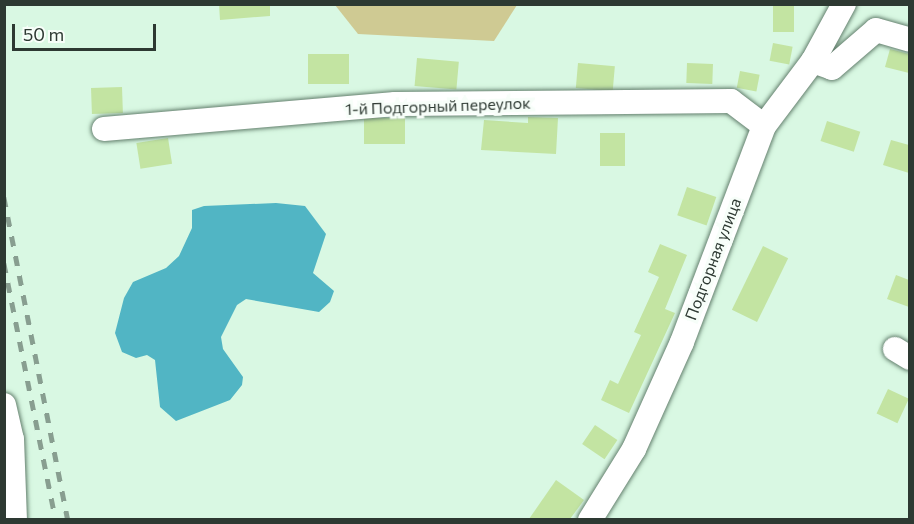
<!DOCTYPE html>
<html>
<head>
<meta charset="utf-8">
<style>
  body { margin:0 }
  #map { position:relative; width:914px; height:524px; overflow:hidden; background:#d9f8e3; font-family:Commissioner,sans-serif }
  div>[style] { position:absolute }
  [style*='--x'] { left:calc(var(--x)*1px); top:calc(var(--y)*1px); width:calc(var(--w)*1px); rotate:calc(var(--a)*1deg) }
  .green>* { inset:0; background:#cfca93 }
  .water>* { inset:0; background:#51b5c4 }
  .building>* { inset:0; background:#c3e4a2; transform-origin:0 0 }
  .roads { filter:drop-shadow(0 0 2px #64806e) drop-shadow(0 0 2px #64806e) }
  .minor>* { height:24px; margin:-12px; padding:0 12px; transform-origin:12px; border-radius:12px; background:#fff }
  .rail>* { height:4.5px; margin-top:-2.25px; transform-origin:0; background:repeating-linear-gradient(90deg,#889e90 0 10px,transparent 0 20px) }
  span { translate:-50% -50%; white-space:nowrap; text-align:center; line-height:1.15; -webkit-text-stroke:6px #f7fef9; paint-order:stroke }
  .street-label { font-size:16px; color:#2d3932 }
  .frame { position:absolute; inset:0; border:6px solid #2d3932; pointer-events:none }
  .scale { position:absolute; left:12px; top:24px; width:144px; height:27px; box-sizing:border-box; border:3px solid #2d3932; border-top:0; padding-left:8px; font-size:18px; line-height:21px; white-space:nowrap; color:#2d3932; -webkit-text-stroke:4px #f7fef9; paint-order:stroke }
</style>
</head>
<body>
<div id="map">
  <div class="green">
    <div style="clip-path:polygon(335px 5px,517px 5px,494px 41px,358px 34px)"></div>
  </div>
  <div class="water">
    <div style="clip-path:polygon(276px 203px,305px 206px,326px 234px,313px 273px,334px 291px,330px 302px,319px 312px,246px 299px,237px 305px,221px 337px,223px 349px,243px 377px,242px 385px,230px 400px,176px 421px,160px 407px,155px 360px,147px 355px,136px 358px,122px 352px,115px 333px,124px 298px,133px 282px,166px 268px,179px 256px,192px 228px,192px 210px,204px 206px)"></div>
  </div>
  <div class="building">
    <div style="clip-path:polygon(219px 4px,270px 4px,270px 16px,220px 20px)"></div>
    <div style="left:773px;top:4px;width:21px;height:28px"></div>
    <div style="left:773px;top:43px;width:20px;height:18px;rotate:11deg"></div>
    <div style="clip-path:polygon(890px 49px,909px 54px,909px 73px,885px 67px)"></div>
    <div style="left:349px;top:54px;width:30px;height:41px;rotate:90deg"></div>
    <div style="left:417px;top:58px;width:42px;height:28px;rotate:5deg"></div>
    <div style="left:578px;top:63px;width:37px;height:25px;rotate:5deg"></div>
    <div style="left:687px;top:63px;width:26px;height:20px;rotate:2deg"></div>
    <div style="left:740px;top:71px;width:20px;height:17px;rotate:11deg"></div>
    <div style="left:122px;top:87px;width:26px;height:31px;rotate:88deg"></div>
    <div style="clip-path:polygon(528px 117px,558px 118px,556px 154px,481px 150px,484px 120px,528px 123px)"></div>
    <div style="left:405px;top:118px;width:26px;height:41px;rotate:90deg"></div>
    <div style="left:827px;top:121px;width:35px;height:21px;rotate:18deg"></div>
    <div style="left:600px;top:133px;width:25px;height:33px"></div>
    <div style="left:168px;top:138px;width:26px;height:32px;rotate:81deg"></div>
    <div style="clip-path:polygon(891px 140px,909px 145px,909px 173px,883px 165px)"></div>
    <div style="left:687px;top:187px;width:31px;height:30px;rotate:19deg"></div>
    <div style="clip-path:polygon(660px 244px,687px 255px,665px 309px,675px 313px,629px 413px,601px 400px,610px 380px,618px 384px,641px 335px,634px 332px,659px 277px,648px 272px)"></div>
    <div style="left:763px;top:246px;width:28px;height:71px;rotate:26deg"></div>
    <div style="clip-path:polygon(896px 275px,909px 280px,909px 307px,887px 299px)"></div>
    <div style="left:888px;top:389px;width:23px;height:27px;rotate:25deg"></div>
    <div style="left:595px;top:425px;width:27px;height:23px;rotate:34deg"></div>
    <div style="clip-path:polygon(556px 480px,584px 500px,570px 519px,529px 519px)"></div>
  </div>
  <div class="roads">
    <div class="minor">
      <div style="--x:813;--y:61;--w:20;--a:20"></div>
      <div style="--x:832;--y:68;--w:58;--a:-40.8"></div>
      <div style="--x:876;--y:30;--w:35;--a:16"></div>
      <div style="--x:104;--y:129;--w:292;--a:-4.9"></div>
      <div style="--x:395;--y:104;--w:336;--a:-0.5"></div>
      <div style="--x:731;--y:101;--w:41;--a:37.1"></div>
      <div style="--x:895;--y:349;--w:17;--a:31"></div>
      <div style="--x:4;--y:405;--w:35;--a:77"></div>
      <div style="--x:12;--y:439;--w:81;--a:87.9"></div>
      <div style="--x:590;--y:520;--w:84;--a:-58.2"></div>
      <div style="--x:634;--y:449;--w:117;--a:-65.8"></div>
      <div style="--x:682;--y:342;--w:231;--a:-69.2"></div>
      <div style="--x:764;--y:126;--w:81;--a:-53"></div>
      <div style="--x:813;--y:61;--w:65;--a:-61.5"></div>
    </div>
  </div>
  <div class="rail">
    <div style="--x:4;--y:197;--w:329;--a:78.8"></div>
    <div style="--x:4;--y:263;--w:262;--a:78.6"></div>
  </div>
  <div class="street-label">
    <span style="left:438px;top:106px;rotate:-2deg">1-й Подгорный переулок</span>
    <span style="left:713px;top:259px;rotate:-69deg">Подгорная улица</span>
  </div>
  <div class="frame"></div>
  <div class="scale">50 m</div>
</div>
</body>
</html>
